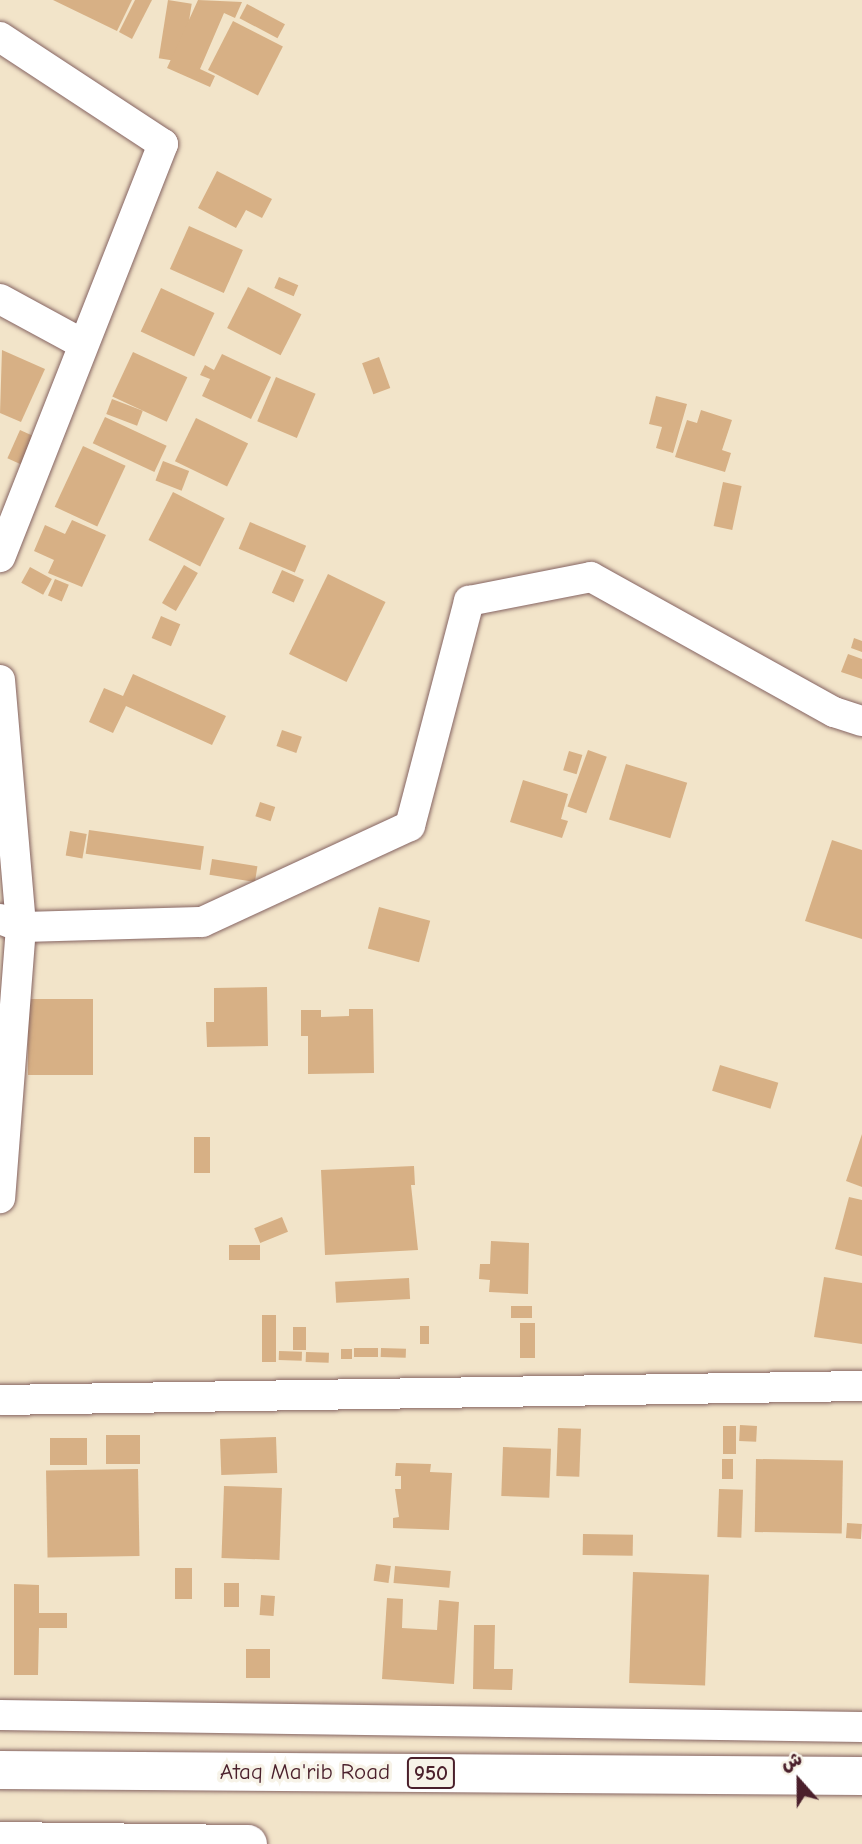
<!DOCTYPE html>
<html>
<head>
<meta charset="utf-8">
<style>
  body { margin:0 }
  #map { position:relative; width:862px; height:1844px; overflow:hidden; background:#f2e4c9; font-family:"Comic Neue","Playpen Sans Arabic",sans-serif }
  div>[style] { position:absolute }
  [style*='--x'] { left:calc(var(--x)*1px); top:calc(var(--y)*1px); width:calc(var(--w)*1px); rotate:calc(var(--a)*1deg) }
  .building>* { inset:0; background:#d7b085; transform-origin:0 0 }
  .roads { filter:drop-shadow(0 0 2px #856462) drop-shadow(0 0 2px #856462) }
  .street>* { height:30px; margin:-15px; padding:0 15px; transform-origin:15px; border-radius:15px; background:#fff }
  .primary>* { height:38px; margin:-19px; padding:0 19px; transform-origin:19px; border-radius:19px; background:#fff }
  span { translate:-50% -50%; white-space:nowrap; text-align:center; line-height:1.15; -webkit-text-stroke:7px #f7f3e8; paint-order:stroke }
  .shield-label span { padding:2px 5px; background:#f7f3e8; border:2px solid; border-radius:5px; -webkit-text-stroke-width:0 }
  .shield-label { font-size:21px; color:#4a1f2b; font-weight:700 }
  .street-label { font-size:23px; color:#4a1f2b }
  .north { position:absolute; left:764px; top:1746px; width:70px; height:70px; -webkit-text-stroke:5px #f7f3e8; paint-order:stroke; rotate:339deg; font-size:19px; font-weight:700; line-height:28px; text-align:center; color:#4a1f2b }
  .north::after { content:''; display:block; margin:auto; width:24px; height:32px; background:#4a1f2b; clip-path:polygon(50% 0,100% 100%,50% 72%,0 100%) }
</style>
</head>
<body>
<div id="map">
  <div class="building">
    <div style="clip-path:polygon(53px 0,132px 0,117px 31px)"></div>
    <div style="clip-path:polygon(135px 0,152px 0,132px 39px,119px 32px)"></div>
    <div style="left:168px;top:0;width:24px;height:59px;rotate:9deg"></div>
    <div style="clip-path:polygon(198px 0,242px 2px,235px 18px,224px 13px,200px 69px,215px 76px,210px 87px,167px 68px)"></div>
    <div style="left:247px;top:4px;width:43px;height:16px;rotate:28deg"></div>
    <div style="left:233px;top:21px;width:56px;height:55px;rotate:27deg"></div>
    <div style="clip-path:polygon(217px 171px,272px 199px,262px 218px,246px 210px,236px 228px,198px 208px)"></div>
    <div style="left:189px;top:226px;width:59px;height:47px;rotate:24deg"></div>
    <div style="left:279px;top:277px;width:21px;height:12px;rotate:23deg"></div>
    <div style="left:248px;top:287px;width:60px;height:46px;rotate:27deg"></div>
    <div style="left:161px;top:288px;width:59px;height:48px;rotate:25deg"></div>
    <div style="clip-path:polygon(2px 350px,45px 369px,21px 422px,0 413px)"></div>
    <div style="left:133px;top:352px;width:60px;height:49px;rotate:25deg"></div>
    <div style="clip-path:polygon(222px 354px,271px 377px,251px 419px,202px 396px,210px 379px,200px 375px,205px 365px,214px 370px)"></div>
    <div style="left:379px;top:357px;width:33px;height:18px;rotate:70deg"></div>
    <div style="left:276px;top:377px;width:43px;height:48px;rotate:23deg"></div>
    <div style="clip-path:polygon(656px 396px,687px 404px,673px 453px,656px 448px,662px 427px,649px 424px)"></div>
    <div style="left:112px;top:399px;width:33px;height:16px;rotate:21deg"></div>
    <div style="clip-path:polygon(701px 410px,732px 420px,722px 450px,731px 453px,725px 472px,675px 457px,687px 420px,697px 423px)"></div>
    <div style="left:105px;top:417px;width:68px;height:29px;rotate:25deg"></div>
    <div style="left:196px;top:418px;width:58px;height:48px;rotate:26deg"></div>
    <div style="left:20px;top:430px;width:17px;height:31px;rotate:24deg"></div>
    <div style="left:83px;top:446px;width:47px;height:67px;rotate:25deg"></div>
    <div style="left:163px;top:461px;width:28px;height:21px;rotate:21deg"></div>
    <div style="left:723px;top:482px;width:19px;height:45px;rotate:12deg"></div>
    <div style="left:173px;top:492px;width:58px;height:54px;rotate:27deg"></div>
    <div style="clip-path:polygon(72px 520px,106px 535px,82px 587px,48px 573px,54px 560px,34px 551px,45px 525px,65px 534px)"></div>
    <div style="left:250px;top:522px;width:61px;height:29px;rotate:23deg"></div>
    <div style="left:184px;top:565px;width:16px;height:44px;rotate:30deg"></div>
    <div style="left:30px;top:567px;width:25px;height:18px;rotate:29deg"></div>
    <div style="left:282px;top:570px;width:24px;height:25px;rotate:24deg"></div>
    <div style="left:328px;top:574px;width:64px;height:89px;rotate:26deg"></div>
    <div style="left:55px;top:579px;width:15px;height:18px;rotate:23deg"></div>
    <div style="left:161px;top:616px;width:21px;height:24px;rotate:23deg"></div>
    <div style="clip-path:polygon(854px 638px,862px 641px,862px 652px,851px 648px)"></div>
    <div style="clip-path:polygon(848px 654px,862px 659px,862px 679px,841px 672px)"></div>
    <div style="clip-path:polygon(133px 674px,226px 716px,212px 745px,126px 706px,113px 733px,89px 722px,104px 688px,123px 696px)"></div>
    <div style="left:282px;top:730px;width:21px;height:17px;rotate:19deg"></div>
    <div style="left:588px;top:750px;width:20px;height:60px;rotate:20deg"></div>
    <div style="left:569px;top:751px;width:14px;height:20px;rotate:17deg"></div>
    <div style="left:626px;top:764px;width:64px;height:58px;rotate:17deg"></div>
    <div style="clip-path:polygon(523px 780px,568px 794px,561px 819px,568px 821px,562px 838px,510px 822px)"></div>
    <div style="left:260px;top:802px;width:16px;height:15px;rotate:18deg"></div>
    <div style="left:89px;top:830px;width:116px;height:24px;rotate:8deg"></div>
    <div style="left:70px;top:831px;width:17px;height:25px;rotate:10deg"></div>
    <div style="clip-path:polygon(832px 840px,862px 850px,862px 939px,805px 921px)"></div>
    <div style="left:212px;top:859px;width:46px;height:16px;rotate:9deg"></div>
    <div style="left:379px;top:907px;width:53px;height:43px;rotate:15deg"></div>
    <div style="clip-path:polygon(267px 987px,268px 1046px,207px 1047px,206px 1022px,214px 1022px,214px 988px)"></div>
    <div style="left:93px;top:999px;width:76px;height:65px;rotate:90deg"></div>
    <div style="clip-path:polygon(349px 1009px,373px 1009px,374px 1073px,308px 1074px,308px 1036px,301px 1036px,301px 1010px,321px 1010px,321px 1017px,349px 1016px)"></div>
    <div style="left:720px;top:1065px;width:61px;height:27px;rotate:17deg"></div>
    <div style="clip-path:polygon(862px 1134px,862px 1187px,846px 1181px)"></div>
    <div style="left:194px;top:1137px;width:16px;height:36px"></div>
    <div style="clip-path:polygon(414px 1166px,415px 1185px,411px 1185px,418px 1250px,325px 1255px,321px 1170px)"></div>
    <div style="clip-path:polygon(849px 1197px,862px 1200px,862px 1256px,835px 1249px)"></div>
    <div style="left:282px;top:1217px;width:16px;height:30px;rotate:68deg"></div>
    <div style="clip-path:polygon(491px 1241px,529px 1243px,528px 1294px,489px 1292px,490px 1280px,479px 1279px,480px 1264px,490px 1264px)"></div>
    <div style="left:260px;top:1245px;width:15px;height:31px;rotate:90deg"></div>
    <div style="clip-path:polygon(824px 1277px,862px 1283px,862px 1344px,814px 1337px)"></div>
    <div style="left:409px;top:1278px;width:21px;height:74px;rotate:87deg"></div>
    <div style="left:511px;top:1306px;width:21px;height:12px"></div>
    <div style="left:262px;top:1315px;width:14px;height:47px"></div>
    <div style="left:520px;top:1323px;width:15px;height:35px"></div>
    <div style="left:420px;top:1326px;width:9px;height:18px"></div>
    <div style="left:293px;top:1327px;width:13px;height:23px"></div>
    <div style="left:354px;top:1348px;width:24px;height:9px"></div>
    <div style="left:381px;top:1348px;width:25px;height:9px;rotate:2deg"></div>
    <div style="left:341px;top:1349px;width:11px;height:10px"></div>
    <div style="left:279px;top:1351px;width:23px;height:9px;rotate:2deg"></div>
    <div style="left:306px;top:1352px;width:23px;height:10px;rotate:2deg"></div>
    <div style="left:740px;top:1425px;width:17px;height:16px;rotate:3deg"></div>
    <div style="left:723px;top:1426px;width:13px;height:28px"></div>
    <div style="left:558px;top:1428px;width:23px;height:48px;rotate:2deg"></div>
    <div style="left:106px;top:1435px;width:34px;height:29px"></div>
    <div style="left:276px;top:1437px;width:36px;height:56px;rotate:88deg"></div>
    <div style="left:87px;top:1438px;width:27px;height:37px;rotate:90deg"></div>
    <div style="left:503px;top:1447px;width:48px;height:49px;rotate:2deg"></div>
    <div style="left:733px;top:1459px;width:20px;height:11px;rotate:90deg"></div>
    <div style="left:756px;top:1459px;width:87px;height:73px;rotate:1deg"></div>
    <div style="clip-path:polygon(396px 1463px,431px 1464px,430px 1472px,452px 1473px,449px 1530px,393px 1528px,393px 1518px,399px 1517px,395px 1489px,401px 1489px,401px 1476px,395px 1476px)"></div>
    <div style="left:138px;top:1469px;width:87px;height:92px;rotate:89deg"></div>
    <div style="left:224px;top:1486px;width:58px;height:72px;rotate:2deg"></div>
    <div style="left:719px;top:1489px;width:24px;height:48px;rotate:2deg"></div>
    <div style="left:847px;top:1523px;width:15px;height:15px;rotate:4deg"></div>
    <div style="left:583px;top:1534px;width:50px;height:21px;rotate:1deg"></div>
    <div style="left:376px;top:1564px;width:15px;height:17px;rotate:8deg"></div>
    <div style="left:395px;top:1566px;width:56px;height:17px;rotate:5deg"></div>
    <div style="left:175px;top:1568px;width:17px;height:31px"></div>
    <div style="left:633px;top:1572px;width:76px;height:111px;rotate:2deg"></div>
    <div style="left:224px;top:1583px;width:15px;height:24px"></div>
    <div style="clip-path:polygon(14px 1584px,39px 1585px,39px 1613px,67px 1613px,67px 1628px,39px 1628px,38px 1675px,14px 1675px)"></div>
    <div style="left:261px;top:1595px;width:14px;height:20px;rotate:4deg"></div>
    <div style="clip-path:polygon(387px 1598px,403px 1599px,402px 1628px,437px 1630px,439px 1600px,459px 1602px,454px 1684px,382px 1679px)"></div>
    <div style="clip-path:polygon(474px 1625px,495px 1625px,494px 1669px,513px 1669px,512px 1690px,473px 1689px)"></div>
    <div style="left:246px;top:1649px;width:24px;height:29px"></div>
  </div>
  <div class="roads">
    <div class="street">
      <div style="--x:0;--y:37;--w:195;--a:33.3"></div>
      <div style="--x:163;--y:144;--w:444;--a:111.5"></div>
      <div style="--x:0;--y:299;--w:94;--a:28.5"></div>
      <div style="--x:0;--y:680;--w:248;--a:85.1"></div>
      <div style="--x:21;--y:927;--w:272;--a:94.4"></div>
      <div style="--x:0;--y:919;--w:22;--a:21"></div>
      <div style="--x:21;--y:927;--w:181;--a:-1.6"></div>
      <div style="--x:202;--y:922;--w:229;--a:-24.8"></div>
      <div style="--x:410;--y:826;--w:233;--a:-75.3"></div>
      <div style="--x:469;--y:601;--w:124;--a:-11.1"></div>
      <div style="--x:591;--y:577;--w:278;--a:29.1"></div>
      <div style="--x:834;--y:712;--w:29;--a:18"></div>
      <div style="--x:0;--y:1400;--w:862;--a:-0.93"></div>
      <div style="--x:0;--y:1715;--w:862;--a:0.8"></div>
    </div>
    <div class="primary">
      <div style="--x:0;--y:1770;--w:862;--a:0.4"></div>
      <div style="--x:0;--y:1841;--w:248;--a:0.7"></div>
    </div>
  </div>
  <div class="shield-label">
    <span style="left:431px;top:1773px">950</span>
  </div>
  <div class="street-label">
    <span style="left:305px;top:1772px">Ataq Ma'rib Road</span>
  </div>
  <div class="north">ش</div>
</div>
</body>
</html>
